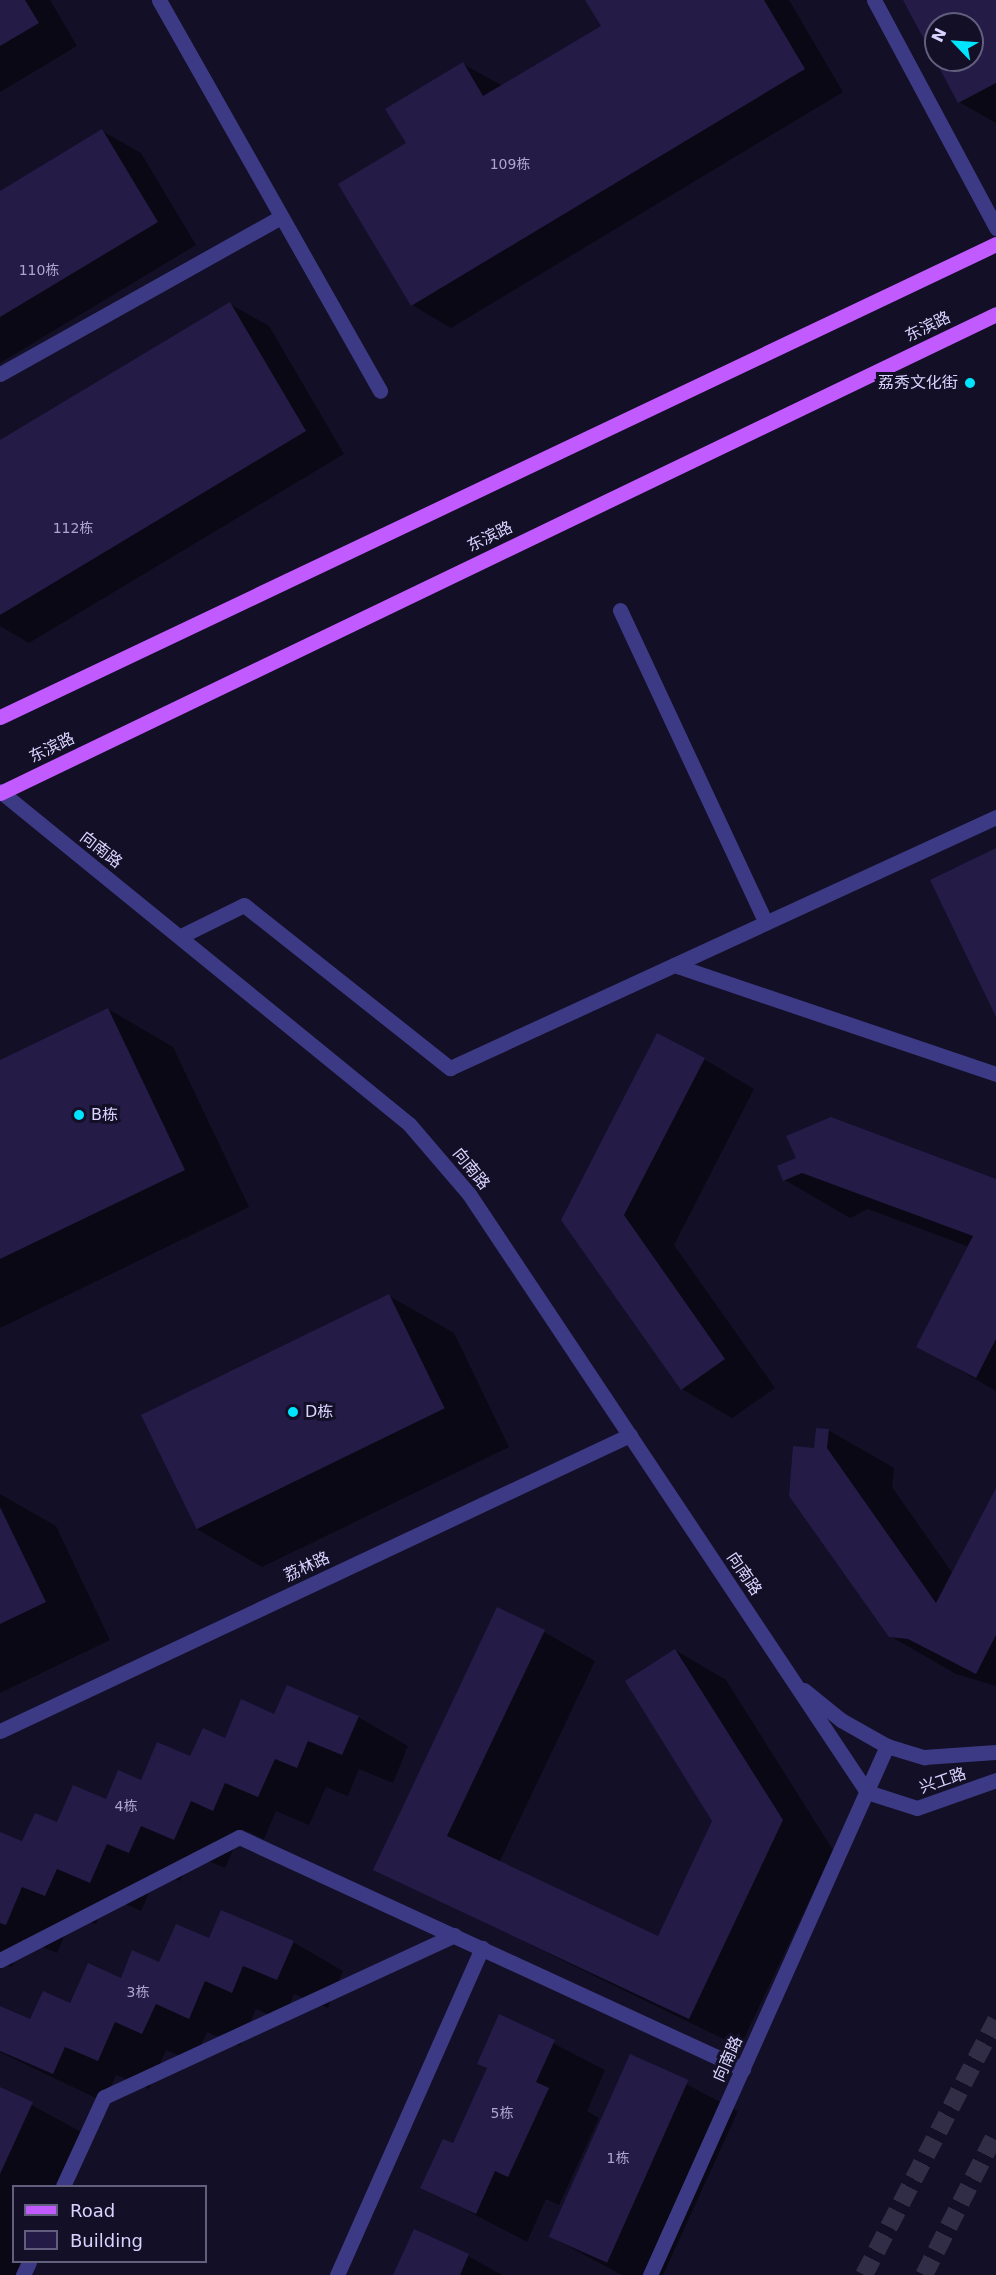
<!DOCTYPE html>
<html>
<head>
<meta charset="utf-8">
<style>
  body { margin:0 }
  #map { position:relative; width:996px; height:2275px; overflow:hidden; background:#130f26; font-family:"DejaVu Sans","Noto Sans SC",sans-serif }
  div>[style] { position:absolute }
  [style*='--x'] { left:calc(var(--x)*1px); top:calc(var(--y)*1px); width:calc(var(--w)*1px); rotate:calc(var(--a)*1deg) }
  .shadow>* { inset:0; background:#0007 }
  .building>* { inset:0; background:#241b47; transform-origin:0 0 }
  .motorway-tunnel>* { height:18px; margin-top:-9px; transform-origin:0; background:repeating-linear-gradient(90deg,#312d47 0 18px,transparent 0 27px) }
  .service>* { height:15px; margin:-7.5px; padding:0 7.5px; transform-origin:7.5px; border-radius:7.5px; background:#3d3a85 }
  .minor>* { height:15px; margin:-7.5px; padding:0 7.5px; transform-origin:7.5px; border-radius:7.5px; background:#3d3a85 }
  .tertiary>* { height:15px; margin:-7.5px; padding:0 7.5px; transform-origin:7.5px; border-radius:7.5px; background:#3d3a85 }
  .primary>* { height:15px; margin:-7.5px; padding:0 7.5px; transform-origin:7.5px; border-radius:7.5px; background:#c25bff }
  .dots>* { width:16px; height:16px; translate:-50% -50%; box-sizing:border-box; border:3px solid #130f26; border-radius:50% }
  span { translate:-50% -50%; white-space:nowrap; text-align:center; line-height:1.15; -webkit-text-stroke:6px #130f26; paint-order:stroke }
  .number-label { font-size:14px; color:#aca6d1 }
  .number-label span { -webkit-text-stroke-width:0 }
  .street-label { font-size:16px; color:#d9d4ff }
  .poi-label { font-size:16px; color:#d9d4ff }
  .right { translate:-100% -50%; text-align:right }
  .left { translate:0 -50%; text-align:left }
  .legend { position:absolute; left:12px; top:2185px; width:195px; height:78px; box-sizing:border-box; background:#130f26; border:2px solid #625e7d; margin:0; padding:8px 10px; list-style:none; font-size:18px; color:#d9d4ff }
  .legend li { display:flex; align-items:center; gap:12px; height:30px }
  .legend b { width:30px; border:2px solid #625e7d }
  .north { position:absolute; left:924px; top:12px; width:60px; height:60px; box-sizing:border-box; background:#130f26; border:2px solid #625e7d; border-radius:50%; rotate:295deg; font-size:16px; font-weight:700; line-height:24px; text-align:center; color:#d9d4ff }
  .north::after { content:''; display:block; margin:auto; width:21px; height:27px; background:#00e5ff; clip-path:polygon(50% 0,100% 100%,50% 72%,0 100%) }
</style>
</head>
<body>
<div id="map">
  <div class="shadow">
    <div style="clip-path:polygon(0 0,50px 0,77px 46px,0 92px)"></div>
    <div style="clip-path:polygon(587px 0,789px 0,843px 92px,451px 328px,412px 305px,408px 144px,463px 64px,503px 86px,603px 27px)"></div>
    <div style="clip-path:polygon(905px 0,996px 0,996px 123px,959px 102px,937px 60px,972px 60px,972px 24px,936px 24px,936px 57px)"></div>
    <div style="clip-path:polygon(102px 131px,141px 153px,196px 245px,0 363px,0 192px)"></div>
    <div style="clip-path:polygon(230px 304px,269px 326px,344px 454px,29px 643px,0 626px,0 442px)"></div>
    <div style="clip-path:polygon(108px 1009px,173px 1047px,249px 1207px,0 1328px,0 1062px)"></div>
    <div style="clip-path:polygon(704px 1059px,754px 1089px,674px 1245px,775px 1388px,732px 1418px,682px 1389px,562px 1219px)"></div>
    <div style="clip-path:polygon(779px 1167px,996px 1181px,996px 1391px,918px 1346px,969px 1247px,868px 1209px,850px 1218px,785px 1180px)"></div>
    <div style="clip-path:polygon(389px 1296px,454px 1333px,509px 1447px,262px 1567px,197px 1529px)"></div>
    <div style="clip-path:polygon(828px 1430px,894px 1468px,892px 1487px,953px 1574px,996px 1491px,996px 1686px,956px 1674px,890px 1636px,815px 1449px)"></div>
    <div style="clip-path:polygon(0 1494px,56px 1526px,110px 1640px,0 1693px)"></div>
    <div style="clip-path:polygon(544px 1632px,595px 1661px,499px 1863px,659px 1938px,714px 1821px,675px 1650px,726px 1680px,833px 1850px,740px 2047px,375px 1869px)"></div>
    <div style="clip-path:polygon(275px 1716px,358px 1717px,408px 1746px,393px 1783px,359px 1769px,348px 1796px,326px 1787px,309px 1825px,276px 1811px,264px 1839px,242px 1829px,225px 1868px,192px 1854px,180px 1881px,158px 1872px,141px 1911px,108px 1896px,96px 1924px,73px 1915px,57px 1953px,23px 1939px,12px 1967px,0 1962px,0 1833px,23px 1843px)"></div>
    <div style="clip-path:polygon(210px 1940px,293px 1942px,343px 1971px,328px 2008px,294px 1994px,283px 2021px,256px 2009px,240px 2046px,207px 2032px,193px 2062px,166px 2050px,149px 2089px,116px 2075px,104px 2102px,0 2052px,0 2008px,31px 2021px)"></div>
    <div style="clip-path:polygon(500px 2016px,605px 2070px,587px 2111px,599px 2118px,559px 2205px,546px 2199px,527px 2242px,422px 2187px,453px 2145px,488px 2069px,479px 2063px)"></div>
    <div style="clip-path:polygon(631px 2056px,738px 2111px,663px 2275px,622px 2275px,549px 2236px)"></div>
    <div style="clip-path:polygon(0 2088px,83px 2133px,58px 2186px,14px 2186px,14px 2262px,23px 2262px,17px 2275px,0 2275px)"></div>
    <div style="clip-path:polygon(415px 2231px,468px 2256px,502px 2275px,394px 2275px)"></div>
  </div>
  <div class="building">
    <div style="clip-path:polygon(0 0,25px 0,39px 23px,0 46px)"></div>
    <div style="clip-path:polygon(585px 0,764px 0,805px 69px,411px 306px,338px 184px,406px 143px,385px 109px,463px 62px,483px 96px,601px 26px)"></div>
    <div style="clip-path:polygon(evenodd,903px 0,996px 0,996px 83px,958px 103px,903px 0,936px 24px,972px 24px,972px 60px,936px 60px,936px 24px)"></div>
    <div style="clip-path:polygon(102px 129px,158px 222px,0 317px,0 191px)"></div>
    <div style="clip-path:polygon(230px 302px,306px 431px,0 615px,0 440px)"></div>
    <div style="clip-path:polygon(996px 848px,996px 1017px,930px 880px)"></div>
    <div style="clip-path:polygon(108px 1008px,185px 1170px,0 1259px,0 1060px)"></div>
    <div style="clip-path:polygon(657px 1033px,705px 1058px,624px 1215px,725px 1359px,681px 1390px,561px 1220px)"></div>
    <div style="clip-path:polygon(831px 1117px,996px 1179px,996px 1339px,976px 1378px,916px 1347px,973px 1236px,802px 1173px,783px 1181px,777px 1166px,796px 1158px,786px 1136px)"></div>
    <div style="left:389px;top:1294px;width:127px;height:276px;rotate:64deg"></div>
    <div style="clip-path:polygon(816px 1428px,829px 1429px,827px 1448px,936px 1603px,996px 1488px,996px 1635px,976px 1674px,908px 1639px,889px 1637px,789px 1496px,793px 1446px,814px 1448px)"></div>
    <div style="clip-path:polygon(0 1507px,46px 1602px,0 1624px)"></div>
    <div style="clip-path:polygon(497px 1607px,545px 1630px,447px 1836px,658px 1936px,712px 1821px,625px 1681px,675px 1649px,783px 1820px,689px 2019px,373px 1870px)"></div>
    <div style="clip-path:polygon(287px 1685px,359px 1716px,342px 1755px,308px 1741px,297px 1768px,275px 1759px,258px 1797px,225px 1783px,213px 1811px,191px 1801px,174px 1840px,141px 1826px,129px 1853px,107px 1844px,90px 1883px,57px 1869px,45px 1896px,22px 1887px,6px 1925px,0 1923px,0 1832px,22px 1841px,35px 1813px,57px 1822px,73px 1785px,106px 1799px,118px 1770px,141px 1780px,157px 1742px,190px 1756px,203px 1728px,225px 1738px,241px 1699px,274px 1714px)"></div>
    <div style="clip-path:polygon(221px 1910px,294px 1941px,277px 1980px,243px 1966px,232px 1993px,205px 1981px,189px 2019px,156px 2004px,142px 2034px,115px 2022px,98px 2061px,65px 2047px,53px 2074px,0 2051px,0 2006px,30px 2019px,43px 1991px,70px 2003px,88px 1963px,121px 1978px,132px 1950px,159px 1962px,176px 1924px,209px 1938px)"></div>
    <div style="clip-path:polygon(499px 2014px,555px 2040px,536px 2082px,549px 2088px,508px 2177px,495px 2171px,476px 2214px,420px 2188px,443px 2139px,453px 2143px,487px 2068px,477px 2064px)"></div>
    <div style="left:630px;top:2054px;width:64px;height:200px;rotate:24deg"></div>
    <div style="clip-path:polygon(0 2087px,33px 2102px,0 2174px)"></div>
    <div style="clip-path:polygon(414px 2229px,469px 2254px,460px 2275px,393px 2275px)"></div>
  </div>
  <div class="motorway-tunnel">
    <div style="--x:864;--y:2275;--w:287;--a:-62.6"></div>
    <div style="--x:924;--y:2275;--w:159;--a:-63.1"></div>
  </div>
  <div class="service">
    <div style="--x:620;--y:610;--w:345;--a:65"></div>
    <div style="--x:181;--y:936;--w:70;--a:-26.2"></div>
    <div style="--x:244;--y:905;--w:263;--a:38.4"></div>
    <div style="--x:450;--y:1068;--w:601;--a:-24.69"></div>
    <div style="--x:674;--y:965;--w:340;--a:18.7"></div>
    <div style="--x:0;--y:1960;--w:269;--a:-27.2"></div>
    <div style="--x:239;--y:1837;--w:555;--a:24.72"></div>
  </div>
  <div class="minor">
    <div style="--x:159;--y:0;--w:449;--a:60.5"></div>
    <div style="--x:874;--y:0;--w:259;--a:61.8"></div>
    <div style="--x:0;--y:374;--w:322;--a:-29.2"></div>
    <div style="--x:63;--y:2186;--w:98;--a:-65.3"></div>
    <div style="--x:104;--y:2097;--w:386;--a:-24.8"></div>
    <div style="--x:23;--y:2275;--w:14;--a:-65"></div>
    <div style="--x:337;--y:2275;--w:358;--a:-66.1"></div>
  </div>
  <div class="tertiary">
    <div style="--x:0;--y:791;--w:527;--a:39.15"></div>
    <div style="--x:409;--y:1124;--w:92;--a:49.4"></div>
    <div style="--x:469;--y:1194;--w:718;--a:56.35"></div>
    <div style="--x:867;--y:1792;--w:52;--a:17.7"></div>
    <div style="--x:917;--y:1808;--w:84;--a:-19.5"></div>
    <div style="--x:804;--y:1690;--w:48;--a:39"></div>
    <div style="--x:841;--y:1720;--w:53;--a:29.5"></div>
    <div style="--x:887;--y:1746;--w:39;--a:17"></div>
    <div style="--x:924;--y:1757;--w:72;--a:-4"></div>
    <div style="--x:0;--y:1731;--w:696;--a:-25.17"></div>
    <div style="--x:650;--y:2275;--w:580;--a:-65.87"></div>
  </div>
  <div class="primary">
    <div style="--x:0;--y:717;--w:1103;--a:-25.4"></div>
    <div style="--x:0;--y:793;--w:1105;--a:-25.68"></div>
  </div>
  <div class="dots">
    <div style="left:970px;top:383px;background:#00e5ff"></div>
    <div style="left:79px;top:1115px;background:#00e5ff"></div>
    <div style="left:293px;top:1412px;background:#00e5ff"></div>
  </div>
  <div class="number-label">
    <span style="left:510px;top:164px">109栋</span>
    <span style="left:39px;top:270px">110栋</span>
    <span style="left:73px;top:528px">112栋</span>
    <span style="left:126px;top:1806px">4栋</span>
    <span style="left:138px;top:1992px">3栋</span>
    <span style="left:502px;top:2113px">5栋</span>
    <span style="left:618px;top:2158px">1栋</span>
  </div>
  <div class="street-label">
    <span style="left:928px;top:327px;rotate:-26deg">东滨路</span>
    <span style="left:490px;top:537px;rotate:-26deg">东滨路</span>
    <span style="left:52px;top:748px;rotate:-26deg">东滨路</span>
    <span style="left:101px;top:850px;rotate:38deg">向南路</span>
    <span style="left:471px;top:1169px;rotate:51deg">向南路</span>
    <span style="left:307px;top:1567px;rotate:-25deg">荔林路</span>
    <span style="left:744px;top:1574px;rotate:56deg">向南路</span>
    <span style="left:943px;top:1781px;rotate:-19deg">兴工路</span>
    <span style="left:728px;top:2059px;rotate:-66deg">向南路</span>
  </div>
  <div class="poi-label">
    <span class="right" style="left:958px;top:383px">荔秀文化街</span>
    <span class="left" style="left:91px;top:1115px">B栋</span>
    <span class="left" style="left:305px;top:1412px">D栋</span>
  </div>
  <ul class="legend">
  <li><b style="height:8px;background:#c25bff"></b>Road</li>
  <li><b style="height:16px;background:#241b47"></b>Building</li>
  </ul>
  <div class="north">N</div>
</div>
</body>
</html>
